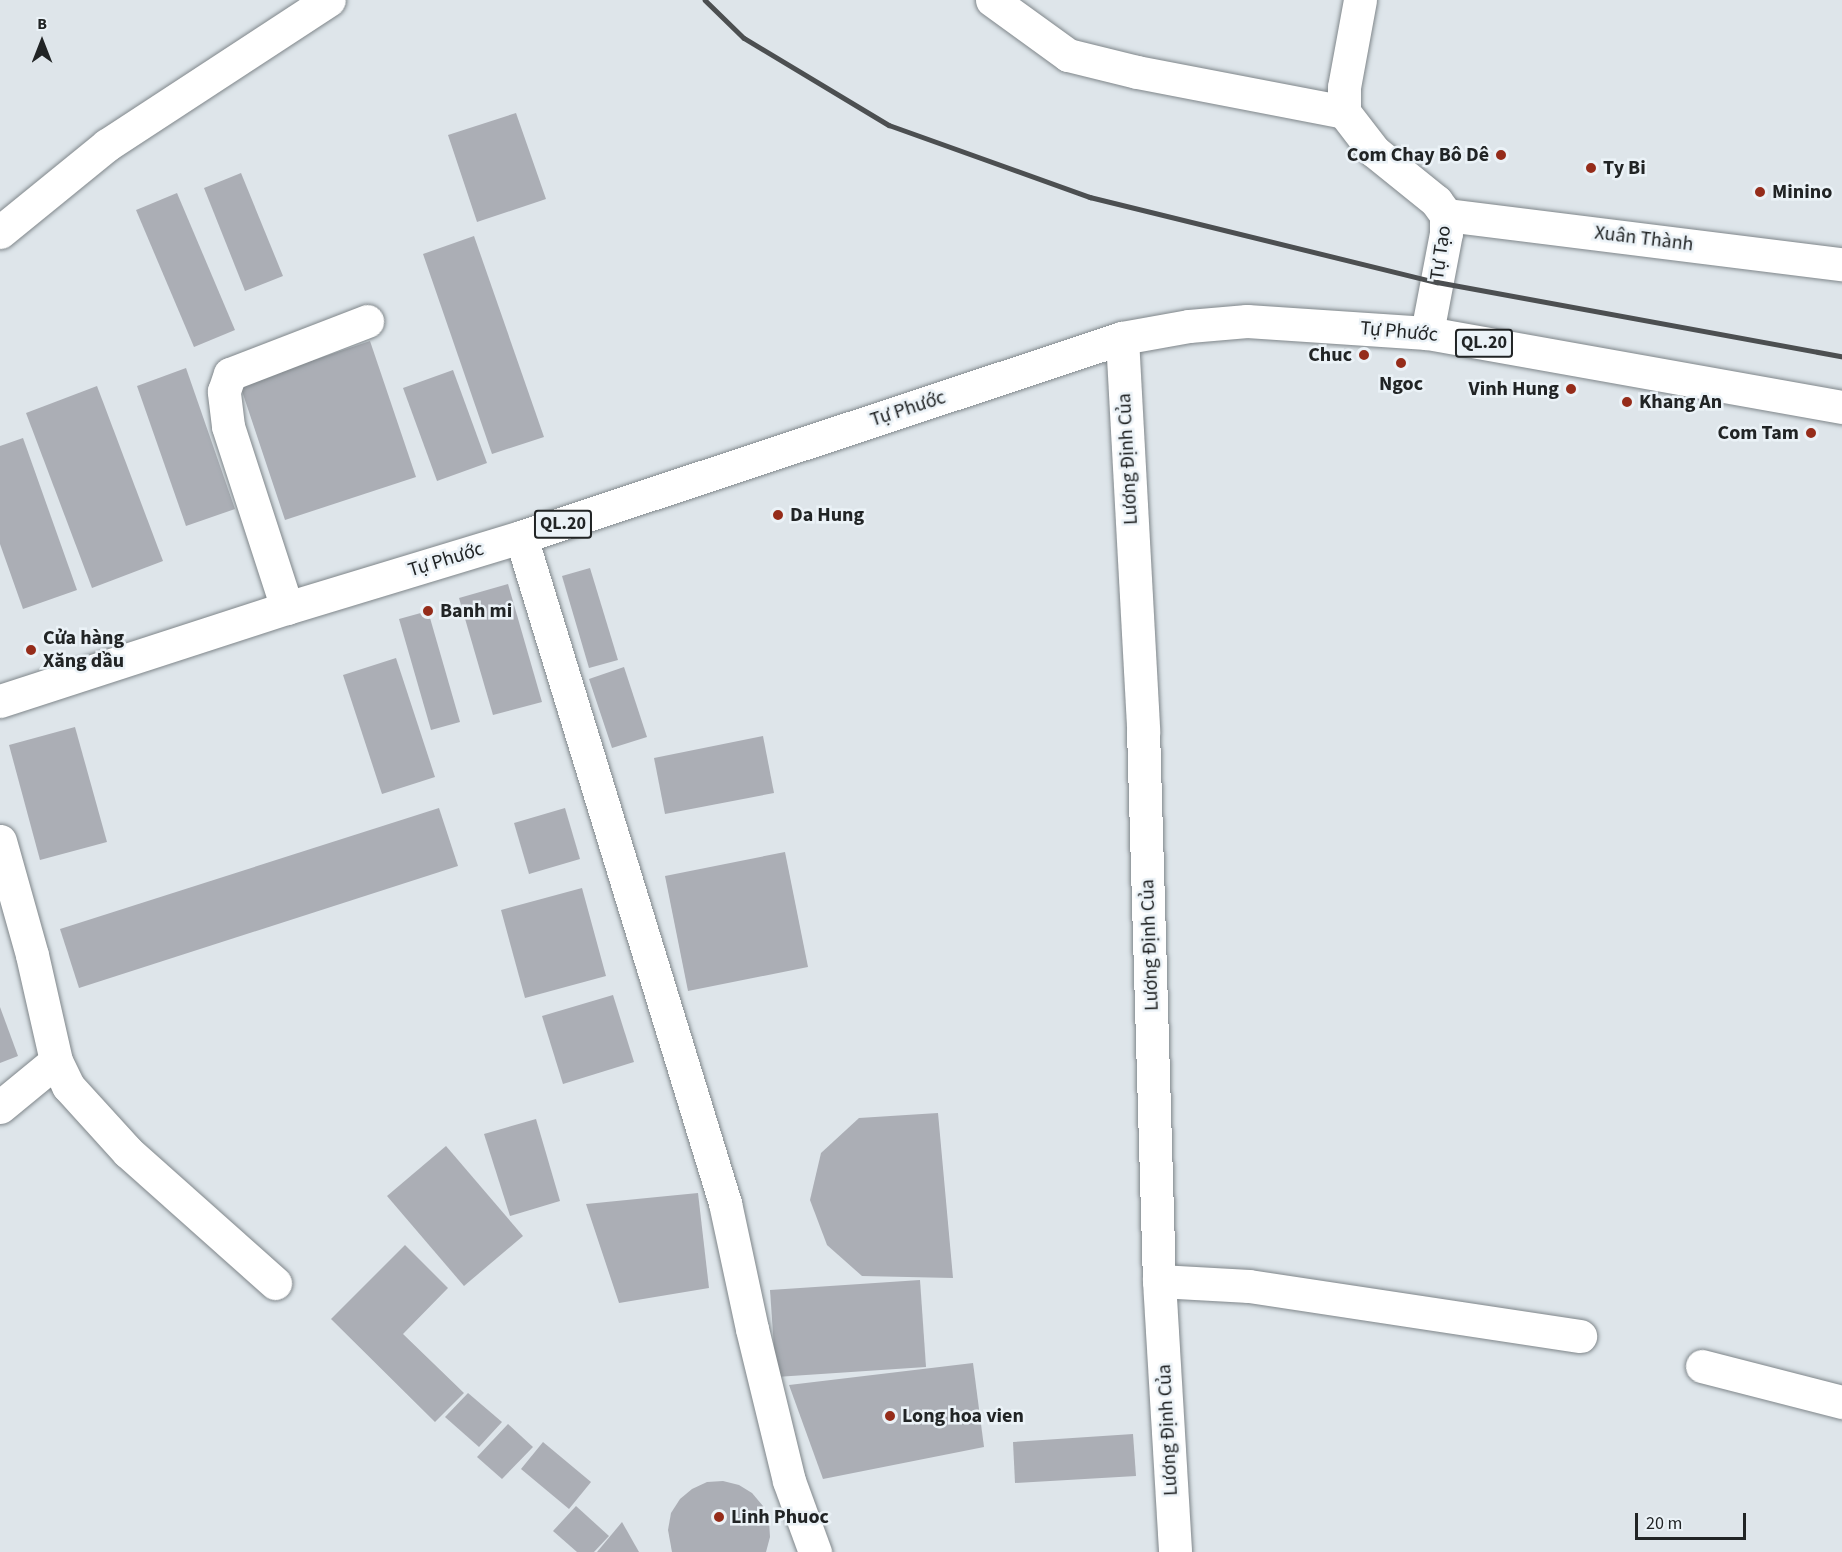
<!DOCTYPE html>
<html>
<head>
<meta charset="utf-8">
<style>
  body { margin:0 }
  #map { position:relative; width:1842px; height:1552px; overflow:hidden; background:#dee5ea; font-family:"Source Sans 3",sans-serif }
  div>[style] { position:absolute }
  .building>* { inset:0; background:#abaeb5 }
  .roads { filter:drop-shadow(0 0 2px #7f868a) drop-shadow(0 0 2px #7f868a) }
  .minor>* { height:33px; margin:-16.5px; padding:0 16.5px; transform-origin:16.5px; border-radius:16.5px; background:#fff }
  .highway>* { height:33px; margin:-16.5px; padding:0 16.5px; transform-origin:16.5px; border-radius:16.5px; background:#fff }
  .rail>* { height:4.5px; margin:-2.25px; padding:0 2.25px; transform-origin:2.25px; border-radius:2.25px; background:#4c4f51 }
  .dots>* { width:16px; height:16px; translate:-50% -50%; box-sizing:border-box; border:3px solid #ebf2f7; border-radius:50% }
  span { translate:-50% -50%; white-space:nowrap; text-align:center; line-height:1.15; -webkit-text-stroke:5px #ebf2f7; paint-order:stroke }
  .shield-label span { padding:2px 4px; background:#ebf2f7; border:2px solid; border-radius:4px; -webkit-text-stroke-width:0 }
  .shield-label { font-size:18px; color:#212425; font-weight:700 }
  .poi-label { font-size:20px; color:#212425; font-weight:700 }
  .right { translate:-100% -50%; text-align:right }
  .left { translate:0 -50%; text-align:left }
  .street-label { font-size:20px; color:#212425 }
  .north { position:absolute; left:12px; top:12px; width:60px; height:60px; -webkit-text-stroke:4px #ebf2f7; paint-order:stroke; rotate:0deg; font-size:16px; font-weight:700; line-height:24px; text-align:center; color:#212425 }
  .north::after { content:''; display:block; margin:auto; width:21px; height:27px; background:#212425; clip-path:polygon(50% 0,100% 100%,50% 72%,0 100%) }
  .scale { position:absolute; left:1635px; top:1513px; width:111px; height:27px; box-sizing:border-box; border:3px solid #212425; border-top:0; padding-left:8px; font-size:18px; line-height:21px; white-space:nowrap; color:#212425; -webkit-text-stroke:4px #ebf2f7; paint-order:stroke }
</style>
</head>
<body>
<div id="map">
  <div class="building">
    <i style="clip-path:polygon(516px 113px,546px 199px,477px 222px,448px 135px)"></i>
    <i style="clip-path:polygon(241px 173px,283px 276px,245px 291px,204px 188px)"></i>
    <i style="clip-path:polygon(177px 193px,235px 330px,194px 347px,136px 210px)"></i>
    <i style="clip-path:polygon(474px 236px,544px 437px,492px 454px,423px 254px)"></i>
    <i style="clip-path:polygon(370px 341px,416px 477px,285px 520px,240px 385px)"></i>
    <i style="clip-path:polygon(186px 368px,235px 509px,186px 526px,137px 386px)"></i>
    <i style="clip-path:polygon(453px 370px,487px 463px,437px 481px,403px 388px)"></i>
    <i style="clip-path:polygon(97px 386px,163px 561px,92px 588px,26px 413px)"></i>
    <i style="clip-path:polygon(23px 438px,77px 590px,23px 609px,0 544px,0 446px)"></i>
    <i style="clip-path:polygon(590px 568px,618px 660px,589px 668px,562px 576px)"></i>
    <i style="clip-path:polygon(508px 584px,542px 702px,493px 715px,459px 598px)"></i>
    <i style="clip-path:polygon(428px 611px,460px 722px,431px 730px,399px 619px)"></i>
    <i style="clip-path:polygon(396px 658px,435px 777px,382px 794px,343px 675px)"></i>
    <i style="clip-path:polygon(624px 667px,647px 737px,612px 748px,589px 679px)"></i>
    <i style="clip-path:polygon(75px 727px,107px 842px,40px 860px,9px 745px)"></i>
    <i style="clip-path:polygon(763px 736px,774px 793px,665px 814px,654px 758px)"></i>
    <i style="clip-path:polygon(439px 808px,458px 866px,79px 988px,60px 929px)"></i>
    <i style="clip-path:polygon(565px 808px,580px 859px,529px 874px,514px 823px)"></i>
    <i style="clip-path:polygon(785px 852px,808px 967px,688px 991px,665px 876px)"></i>
    <i style="clip-path:polygon(582px 888px,606px 976px,525px 998px,501px 910px)"></i>
    <i style="clip-path:polygon(613px 995px,634px 1062px,563px 1084px,542px 1016px)"></i>
    <i style="clip-path:polygon(0 1007px,18px 1056px,0 1063px)"></i>
    <i style="clip-path:polygon(938px 1113px,953px 1278px,862px 1276px,827px 1245px,810px 1200px,821px 1153px,859px 1118px)"></i>
    <i style="clip-path:polygon(536px 1119px,560px 1201px,510px 1216px,484px 1134px)"></i>
    <i style="clip-path:polygon(446px 1146px,523px 1236px,464px 1286px,387px 1196px)"></i>
    <i style="clip-path:polygon(698px 1193px,709px 1288px,619px 1303px,586px 1204px)"></i>
    <i style="clip-path:polygon(405px 1245px,448px 1288px,403px 1334px,464px 1393px,435px 1422px,331px 1319px)"></i>
    <i style="clip-path:polygon(920px 1280px,926px 1367px,776px 1377px,770px 1290px)"></i>
    <i style="clip-path:polygon(973px 1363px,984px 1447px,823px 1479px,789px 1385px)"></i>
    <i style="clip-path:polygon(468px 1393px,502px 1422px,479px 1447px,445px 1417px)"></i>
    <i style="clip-path:polygon(508px 1424px,533px 1447px,502px 1479px,477px 1457px)"></i>
    <i style="clip-path:polygon(1133px 1434px,1136px 1476px,1015px 1483px,1013px 1442px)"></i>
    <i style="clip-path:polygon(543px 1442px,591px 1482px,569px 1509px,521px 1469px)"></i>
    <i style="clip-path:polygon(723px 1481px,739px 1485px,752px 1493px,763px 1506px,769px 1521px,770px 1537px,766px 1552px,672px 1552px,668px 1530px,671px 1513px,680px 1499px,692px 1489px,707px 1482px)"></i>
    <i style="clip-path:polygon(576px 1506px,609px 1536px,594px 1552px,577px 1552px,553px 1531px)"></i>
    <i style="clip-path:polygon(622px 1522px,639px 1552px,597px 1552px)"></i>
  </div>
  <div class="roads">
    <div class="minor">
      <i style="left:992px;top:0;width:94px;rotate:35.9deg"></i>
      <i style="left:1068px;top:55px;width:71px;rotate:13.8deg"></i>
      <i style="left:1137px;top:72px;width:211px;rotate:10.9deg"></i>
      <i style="left:1360px;top:0;width:88px;rotate:100.4deg"></i>
      <i style="left:1344px;top:87px;width:25px;rotate:90deg"></i>
      <i style="left:1344px;top:112px;width:49px;rotate:52.4deg"></i>
      <i style="left:1374px;top:151px;width:80px;rotate:38.9deg"></i>
      <i style="left:1436px;top:201px;width:17px;rotate:54deg"></i>
      <i style="left:1446px;top:215px;width:18px;rotate:90deg"></i>
      <i style="left:1446px;top:233px;width:102px;rotate:100.8deg"></i>
      <i style="left:1446px;top:215px;width:399px;rotate:7.1deg"></i>
      <i style="left:0;top:232px;width:138px;rotate:-39.1deg"></i>
      <i style="left:107px;top:145px;width:265px;rotate:-33.2deg"></i>
      <i style="left:1122px;top:338px;width:393px;rotate:86.9deg"></i>
      <i style="left:1143px;top:730px;width:551px;rotate:88.34deg"></i>
      <i style="left:1159px;top:1281px;width:271px;rotate:86.6deg"></i>
      <i style="left:521px;top:537px;width:697px;rotate:72.97deg"></i>
      <i style="left:725px;top:1203px;width:129px;rotate:77.9deg"></i>
      <i style="left:752px;top:1329px;width:156px;rotate:76.3deg"></i>
      <i style="left:789px;top:1481px;width:76px;rotate:69.9deg"></i>
      <i style="left:287px;top:608px;width:191px;rotate:-108deg"></i>
      <i style="left:228px;top:426px;width:35px;rotate:-97deg"></i>
      <i style="left:224px;top:391px;width:18px;rotate:-71deg"></i>
      <i style="left:230px;top:374px;width:147px;rotate:-21.1deg"></i>
      <i style="left:0;top:841px;width:118px;rotate:74.3deg"></i>
      <i style="left:32px;top:955px;width:109px;rotate:77.2deg"></i>
      <i style="left:56px;top:1061px;width:28px;rotate:64deg"></i>
      <i style="left:68px;top:1086px;width:89px;rotate:47.7deg"></i>
      <i style="left:128px;top:1152px;width:197px;rotate:41.7deg"></i>
      <i style="left:0;top:1107px;width:72px;rotate:-39.4deg"></i>
      <i style="left:1159px;top:1281px;width:90px;rotate:3.2deg"></i>
      <i style="left:1249px;top:1286px;width:335px;rotate:8.6deg"></i>
      <i style="left:1702px;top:1366px;width:145px;rotate:14.4deg"></i>
    </div>
    <div class="highway">
      <i style="left:0;top:701px;width:302px;rotate:-18deg"></i>
      <i style="left:287px;top:608px;width:245px;rotate:-16.9deg"></i>
      <i style="left:521px;top:537px;width:633px;rotate:-18.32deg"></i>
      <i style="left:1122px;top:338px;width:68px;rotate:-10.2deg"></i>
      <i style="left:1189px;top:326px;width:58px;rotate:-4.9deg"></i>
      <i style="left:1247px;top:321px;width:180px;rotate:3.8deg"></i>
      <i style="left:1427px;top:333px;width:422px;rotate:10.1deg"></i>
    </div>
  </div>
  <div class="rail">
    <i style="left:705px;top:0;width:54px;rotate:44.3deg"></i>
    <i style="left:744px;top:38px;width:169px;rotate:31deg"></i>
    <i style="left:889px;top:125px;width:214px;rotate:19.7deg"></i>
    <i style="left:1090px;top:197px;width:357px;rotate:13.8deg"></i>
    <i style="left:1437px;top:282px;width:412px;rotate:10.4deg"></i>
  </div>
  <div class="dots">
    <i style="left:1501px;top:155px;background:#952c1a"></i>
    <i style="left:1591px;top:168px;background:#952c1a"></i>
    <i style="left:1760px;top:192px;background:#952c1a"></i>
    <i style="left:1364px;top:355px;background:#952c1a"></i>
    <i style="left:1401px;top:363px;background:#952c1a"></i>
    <i style="left:1571px;top:389px;background:#952c1a"></i>
    <i style="left:1627px;top:402px;background:#952c1a"></i>
    <i style="left:1811px;top:433px;background:#952c1a"></i>
    <i style="left:778px;top:515px;background:#952c1a"></i>
    <i style="left:428px;top:611px;background:#952c1a"></i>
    <i style="left:31px;top:650px;background:#952c1a"></i>
    <i style="left:890px;top:1416px;background:#952c1a"></i>
    <i style="left:719px;top:1517px;background:#952c1a"></i>
  </div>
  <div class="shield-label">
    <span style="left:1484px;top:343px">QL.20</span>
    <span style="left:563px;top:524px">QL.20</span>
  </div>
  <div class="poi-label">
    <span class="right" style="left:1489px;top:155px">Com Chay Bô Dê</span>
    <span class="left" style="left:1603px;top:168px">Ty Bi</span>
    <span class="left" style="left:1772px;top:192px">Minino</span>
    <span class="right" style="left:1352px;top:355px">Chuc</span>
    <span style="left:1401px;top:384px">Ngoc</span>
    <span class="right" style="left:1559px;top:389px">Vinh Hung</span>
    <span class="left" style="left:1639px;top:402px">Khang An</span>
    <span class="right" style="left:1799px;top:433px">Com Tam</span>
    <span class="left" style="left:790px;top:515px">Da Hung</span>
    <span class="left" style="left:440px;top:611px">Banh mi</span>
    <span class="left" style="left:43px;top:650px">Cửa hàng<br>Xăng dầu</span>
    <span class="left" style="left:902px;top:1416px">Long hoa vien</span>
    <span class="left" style="left:731px;top:1517px">Linh Phuoc</span>
  </div>
  <div class="street-label">
    <span style="left:1644px;top:239px;rotate:7deg">Xuân Thành</span>
    <span style="left:1441px;top:253px;rotate:-82deg">Tự Tạo</span>
    <span style="left:1399px;top:332px;rotate:5deg">Tự Phước</span>
    <span style="left:908px;top:409px;rotate:-18deg">Tự Phước</span>
    <span style="left:1128px;top:459px;rotate:-93deg">Lương Định Của</span>
    <span style="left:446px;top:560px;rotate:-17deg">Tự Phước</span>
    <span style="left:1150px;top:945px;rotate:-92deg">Lương Định Của</span>
    <span style="left:1168px;top:1430px;rotate:-93deg">Lương Định Của</span>
  </div>
  <div class="north">B</div>
  <div class="scale">20 m</div>
</div>
</body>
</html>
